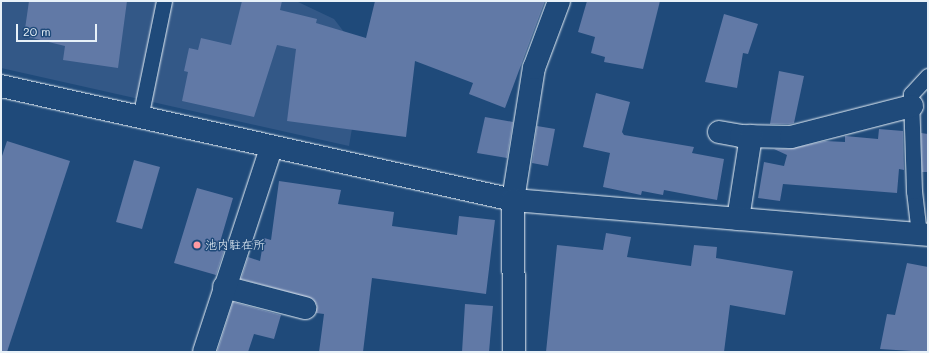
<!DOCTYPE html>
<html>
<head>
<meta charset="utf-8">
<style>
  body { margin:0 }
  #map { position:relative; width:929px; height:353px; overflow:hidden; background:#1f4a7a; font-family:Mali,"Klee One",sans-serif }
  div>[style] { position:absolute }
  .built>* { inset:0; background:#335887 }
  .building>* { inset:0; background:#6179a6 }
  .roads { filter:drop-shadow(0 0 1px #e8f1f8) drop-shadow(0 0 1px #e8f1f8) }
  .service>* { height:15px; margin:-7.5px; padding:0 7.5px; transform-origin:7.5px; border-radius:7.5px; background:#1f4a7a }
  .minor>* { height:22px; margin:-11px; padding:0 11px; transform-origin:11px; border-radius:11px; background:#1f4a7a }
  .tertiary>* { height:22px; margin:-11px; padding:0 11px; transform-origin:11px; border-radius:11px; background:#1f4a7a }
  .dots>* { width:11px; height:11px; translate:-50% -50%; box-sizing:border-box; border:2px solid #1f4a7a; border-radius:50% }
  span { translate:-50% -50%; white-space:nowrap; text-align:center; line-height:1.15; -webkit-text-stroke:3px #1f4a7a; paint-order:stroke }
  .poi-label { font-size:12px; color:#e8f1f8 }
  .left { translate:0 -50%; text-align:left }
  .frame { position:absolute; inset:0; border:2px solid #e8f1f8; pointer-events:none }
  .scale { position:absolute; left:16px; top:24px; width:81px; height:18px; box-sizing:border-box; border:2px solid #e8f1f8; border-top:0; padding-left:5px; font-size:12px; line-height:14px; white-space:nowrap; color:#e8f1f8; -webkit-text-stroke:3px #1f4a7a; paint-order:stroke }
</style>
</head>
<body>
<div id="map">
  <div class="built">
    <i style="clip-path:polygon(1px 1px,296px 1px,334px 19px,364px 58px,349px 146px,1px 68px)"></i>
  </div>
  <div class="building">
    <i style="clip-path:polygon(29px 1px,127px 1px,118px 68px,63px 60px,65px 46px,24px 36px)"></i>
    <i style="clip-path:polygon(242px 1px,282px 1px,280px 10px,317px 19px,316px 23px,366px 38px,375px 1px,545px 1px,505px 108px,469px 94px,473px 83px,415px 61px,406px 137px,287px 121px,296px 49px,277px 45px,254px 117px,182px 101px,188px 72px,184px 71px,189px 48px,198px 50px,201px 38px,231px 45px)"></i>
    <i style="clip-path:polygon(587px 1px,660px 1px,643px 69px,604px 62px,605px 57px,591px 53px,595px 37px,578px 32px)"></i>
    <i style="clip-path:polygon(724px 14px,758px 24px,748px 54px,743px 53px,737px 88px,705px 82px)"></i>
    <i style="clip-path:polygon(779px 71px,804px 76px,794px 123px,790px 124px,770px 124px)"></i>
    <i style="clip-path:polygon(596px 93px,630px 102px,622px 132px,624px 135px,694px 147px,692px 153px,724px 159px,717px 200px,664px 190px,663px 195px,642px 191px,641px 195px,603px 187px,610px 153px,583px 147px)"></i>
    <i style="clip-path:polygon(485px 117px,513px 122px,507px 158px,477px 153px)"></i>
    <i style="clip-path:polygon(537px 126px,555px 129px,548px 166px,532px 163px)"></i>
    <i style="clip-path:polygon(879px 129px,903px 131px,904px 170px,899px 169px,897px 193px,783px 184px,780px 201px,758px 198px,764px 162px,784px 166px,787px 155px,774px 149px,789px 149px,787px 154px,789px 149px,825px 141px,845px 142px,845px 136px,878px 139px)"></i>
    <i style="clip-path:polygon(921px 133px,928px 134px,928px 172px,922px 172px)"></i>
    <i style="clip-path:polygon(7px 141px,70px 161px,7px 352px,1px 352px,1px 159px)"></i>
    <i style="clip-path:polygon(134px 160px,160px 167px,142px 229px,116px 222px)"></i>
    <i style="clip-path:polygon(279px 181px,341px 190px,338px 204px,394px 212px,392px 226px,457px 235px,459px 216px,495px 220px,486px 294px,372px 278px,363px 352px,319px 352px,324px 314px,316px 313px,317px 305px,313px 299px,241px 279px,248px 257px,260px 261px,264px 238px,271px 240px)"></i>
    <i style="clip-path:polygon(197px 188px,233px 198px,218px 249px,224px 251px,216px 275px,174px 263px)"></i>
    <i style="clip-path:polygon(606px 233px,631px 237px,627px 257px,691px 266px,694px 245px,717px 247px,716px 258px,793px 271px,785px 315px,730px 305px,724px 352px,546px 352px,557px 245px,603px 250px)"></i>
    <i style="clip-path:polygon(907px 263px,928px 267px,928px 352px,880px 349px,887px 314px,895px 315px)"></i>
    <i style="clip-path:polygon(233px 302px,281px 315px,274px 339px,254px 334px,248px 352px,217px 352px)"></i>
    <i style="clip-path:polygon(465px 304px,493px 306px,489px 352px,462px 352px)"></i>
  </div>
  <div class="roads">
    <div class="service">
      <i style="left:140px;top:118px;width:119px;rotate:-78.4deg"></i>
      <i style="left:919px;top:234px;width:43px;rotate:-96.6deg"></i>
      <i style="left:914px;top:191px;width:97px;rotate:-91.8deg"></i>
      <i style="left:911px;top:94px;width:25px;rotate:-47deg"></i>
    </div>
    <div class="minor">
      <i style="left:719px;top:132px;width:22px;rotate:10deg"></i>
      <i style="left:741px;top:136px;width:50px;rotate:1.1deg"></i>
      <i style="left:791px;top:137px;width:125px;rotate:-14.4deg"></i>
      <i style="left:513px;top:200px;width:134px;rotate:-81deg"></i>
      <i style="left:534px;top:68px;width:72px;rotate:-69.5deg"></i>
      <i style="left:738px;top:219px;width:84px;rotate:-81.1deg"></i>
      <i style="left:224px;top:287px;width:84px;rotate:14.5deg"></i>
      <i style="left:204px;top:352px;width:215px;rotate:-71.8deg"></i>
    </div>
    <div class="tertiary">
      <i style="left:1px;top:86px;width:525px;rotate:12.55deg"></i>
      <i style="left:513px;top:200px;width:416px;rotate:4.8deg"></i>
      <i style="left:513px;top:200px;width:152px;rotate:89.6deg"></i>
    </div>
  </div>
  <div class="dots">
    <i style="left:197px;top:245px;background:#ff9aa2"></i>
  </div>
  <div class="poi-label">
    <span class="left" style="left:205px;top:245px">池内駐在所</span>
  </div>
  <div class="frame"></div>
  <div class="scale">20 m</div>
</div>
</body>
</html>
